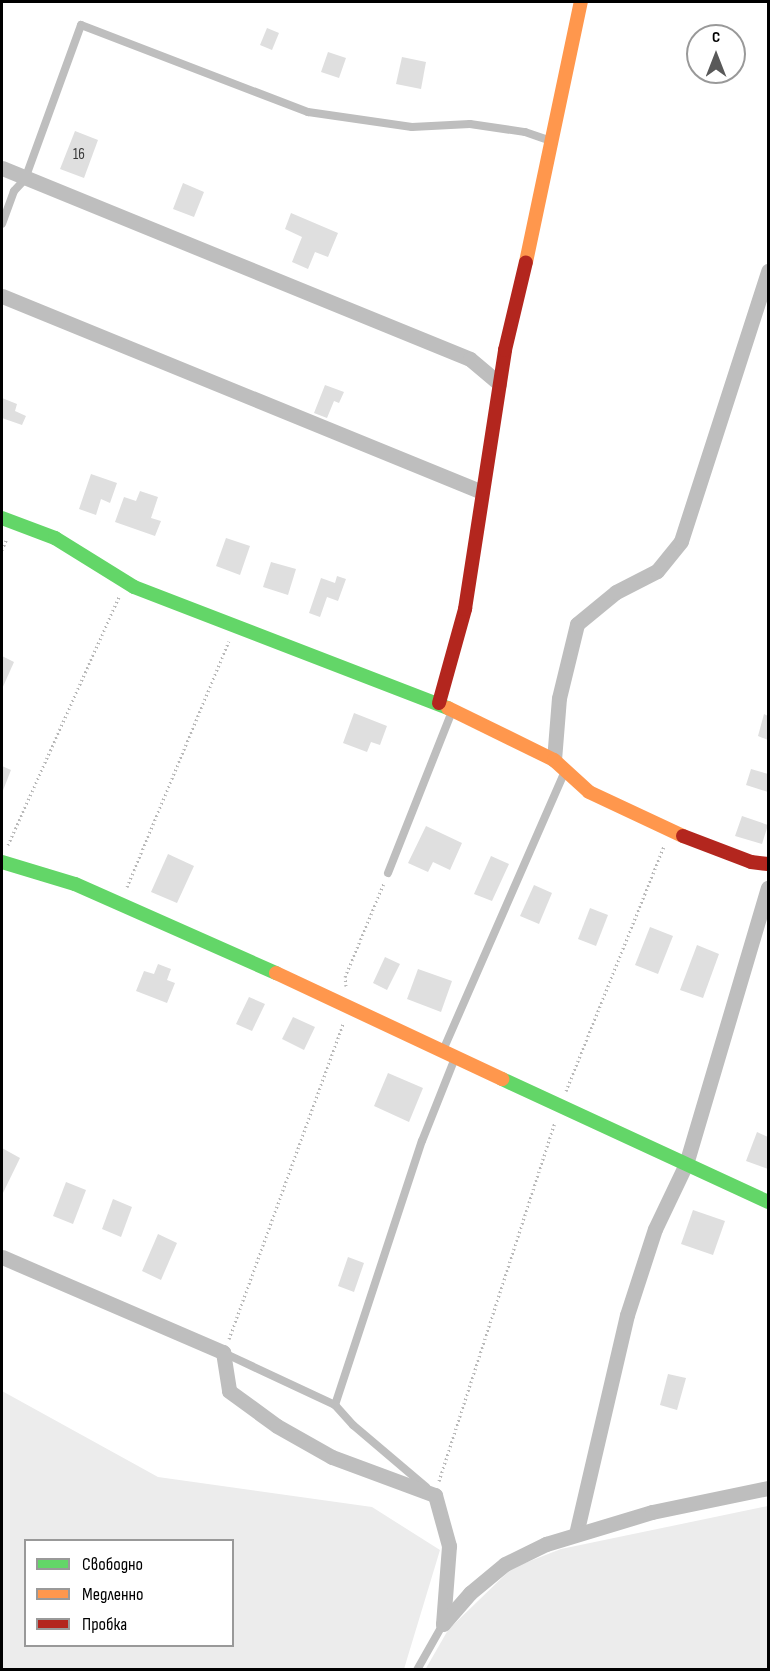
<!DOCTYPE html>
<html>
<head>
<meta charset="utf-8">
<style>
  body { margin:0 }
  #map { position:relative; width:770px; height:1671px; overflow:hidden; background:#fff; font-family:"Sofia Sans Condensed",sans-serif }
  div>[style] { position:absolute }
  .green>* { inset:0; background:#ececec }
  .building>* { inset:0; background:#dfdfdf }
  .path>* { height:3px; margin-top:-1.5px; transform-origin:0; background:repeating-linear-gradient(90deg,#b9b9b9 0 1.5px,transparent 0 4.5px) }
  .lane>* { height:8px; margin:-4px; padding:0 4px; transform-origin:4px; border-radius:4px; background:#bebebe }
  .street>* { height:15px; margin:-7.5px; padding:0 7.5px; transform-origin:7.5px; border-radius:7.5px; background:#bebebe }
  .fast>* { height:14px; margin:-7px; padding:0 7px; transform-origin:7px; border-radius:7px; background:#63d668 }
  .slow>* { height:14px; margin:-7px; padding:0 7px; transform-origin:7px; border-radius:7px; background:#ff974d }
  .jam>* { height:14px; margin:-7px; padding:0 7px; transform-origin:7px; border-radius:7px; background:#b3261e }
  span { translate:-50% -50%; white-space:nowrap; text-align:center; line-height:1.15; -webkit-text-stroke:4.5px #fff; paint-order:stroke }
  .number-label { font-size:15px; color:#383838 }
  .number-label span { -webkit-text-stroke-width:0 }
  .frame { position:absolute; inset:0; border:3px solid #000; pointer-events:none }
  .legend { position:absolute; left:24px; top:1539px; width:210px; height:108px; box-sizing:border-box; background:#fff; border:2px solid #999; margin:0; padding:8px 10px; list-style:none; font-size:18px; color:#000 }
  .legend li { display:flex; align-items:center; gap:12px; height:30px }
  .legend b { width:30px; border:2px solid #999 }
  .north { position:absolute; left:686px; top:24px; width:60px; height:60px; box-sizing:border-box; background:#fff; border:2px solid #999; border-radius:50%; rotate:0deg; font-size:16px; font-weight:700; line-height:24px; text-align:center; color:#000 }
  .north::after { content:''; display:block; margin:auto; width:21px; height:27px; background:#595959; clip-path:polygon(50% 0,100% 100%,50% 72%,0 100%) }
</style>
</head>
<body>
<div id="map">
  <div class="green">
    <i style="clip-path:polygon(evenodd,2px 1391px,158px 1477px,372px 1507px,440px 1550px,404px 1669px,2px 1669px,2px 1391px,26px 1540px,232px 1540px,232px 1646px,26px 1646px,26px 1540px)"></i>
    <i style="clip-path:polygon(768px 1506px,768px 1669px,425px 1670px,448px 1630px,512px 1568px,561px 1549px)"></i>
  </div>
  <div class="building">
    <i style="clip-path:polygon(267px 28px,279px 33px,272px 50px,260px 45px)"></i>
    <i style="clip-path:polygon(328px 52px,346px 58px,339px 78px,321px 72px)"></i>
    <i style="clip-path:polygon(402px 57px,426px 62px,421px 89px,396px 84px)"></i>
    <i style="clip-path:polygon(75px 131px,98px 140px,84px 178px,60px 169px)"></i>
    <i style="clip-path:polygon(183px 183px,204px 192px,194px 217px,173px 209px)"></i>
    <i style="clip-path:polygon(291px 213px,338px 233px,328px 257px,315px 252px,308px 269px,292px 262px,302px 237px,285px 229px)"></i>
    <i style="clip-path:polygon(325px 385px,344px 392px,339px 403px,334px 401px,327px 418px,314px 413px)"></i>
    <i style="clip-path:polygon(2px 398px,17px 404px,15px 411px,26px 416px,22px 425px,2px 418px)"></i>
    <i style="clip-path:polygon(91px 474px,117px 483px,110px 503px,101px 499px,96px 515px,79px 509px)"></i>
    <i style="clip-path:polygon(140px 491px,158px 497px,151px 518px,161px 521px,155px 536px,115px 522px,124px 497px,136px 501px)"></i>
    <i style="clip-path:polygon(226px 538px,250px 546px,240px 575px,216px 566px)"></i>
    <i style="clip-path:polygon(271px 562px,296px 569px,288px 595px,263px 587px)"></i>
    <i style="clip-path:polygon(337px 576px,346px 579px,338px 601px,327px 597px,320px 617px,309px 613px,321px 578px,335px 583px)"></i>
    <i style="clip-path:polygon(2px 656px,14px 662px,2px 689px)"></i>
    <i style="clip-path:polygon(354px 713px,387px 726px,380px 745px,371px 742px,367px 752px,343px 743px)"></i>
    <i style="clip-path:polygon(764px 714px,768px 716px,768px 740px,758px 736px)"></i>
    <i style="clip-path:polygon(2px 766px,11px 770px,2px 793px)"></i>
    <i style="clip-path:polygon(751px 769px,768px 774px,768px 792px,746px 785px)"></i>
    <i style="clip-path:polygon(742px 816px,768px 825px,762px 844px,735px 836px)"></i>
    <i style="clip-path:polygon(426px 826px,462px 843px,450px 870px,433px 862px,428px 872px,408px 863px)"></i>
    <i style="clip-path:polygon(168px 854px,194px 866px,177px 903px,151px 892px)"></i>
    <i style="clip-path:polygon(491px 856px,509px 864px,492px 901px,474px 894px)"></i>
    <i style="clip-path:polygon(534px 885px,552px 893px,539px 924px,520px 916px)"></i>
    <i style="clip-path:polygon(590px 908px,608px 915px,596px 946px,578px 939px)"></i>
    <i style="clip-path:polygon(650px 927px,673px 936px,658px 974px,635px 965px)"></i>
    <i style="clip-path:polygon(697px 945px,719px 954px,703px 998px,680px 990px)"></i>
    <i style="clip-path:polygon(385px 957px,400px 964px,387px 990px,373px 983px)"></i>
    <i style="clip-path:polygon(158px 964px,171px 969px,167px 980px,175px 983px,167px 1003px,136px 991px,144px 971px,154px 974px)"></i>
    <i style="clip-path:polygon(418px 969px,452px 981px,441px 1012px,407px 999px)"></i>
    <i style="clip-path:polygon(249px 997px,265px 1004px,252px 1031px,236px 1024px)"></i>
    <i style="clip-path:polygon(293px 1017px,315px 1027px,304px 1050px,282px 1039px)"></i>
    <i style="clip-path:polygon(388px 1073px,423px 1088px,409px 1122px,374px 1106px)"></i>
    <i style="clip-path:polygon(757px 1132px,768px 1137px,768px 1169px,746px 1161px)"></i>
    <i style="clip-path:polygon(2px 1148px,20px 1158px,2px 1195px)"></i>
    <i style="clip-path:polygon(66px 1182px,86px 1190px,73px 1224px,53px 1216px)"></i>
    <i style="clip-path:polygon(113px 1199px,132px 1207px,121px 1237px,102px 1229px)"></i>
    <i style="clip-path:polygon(693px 1210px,725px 1221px,713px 1255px,681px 1244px)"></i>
    <i style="clip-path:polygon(158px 1234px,177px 1243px,161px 1280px,142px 1271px)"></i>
    <i style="clip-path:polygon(348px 1257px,364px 1263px,354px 1292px,338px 1286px)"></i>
    <i style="clip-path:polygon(668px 1374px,686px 1378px,677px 1410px,660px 1405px)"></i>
  </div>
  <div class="path">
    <i style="left:2px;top:550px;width:13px;rotate:-67deg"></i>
    <i style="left:8px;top:845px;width:272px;rotate:-65.9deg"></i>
    <i style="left:127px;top:887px;width:266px;rotate:-67.5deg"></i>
    <i style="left:346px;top:986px;width:9px;rotate:-96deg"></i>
    <i style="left:345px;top:977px;width:102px;rotate:-67.5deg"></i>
    <i style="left:566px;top:1091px;width:264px;rotate:-68.2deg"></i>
    <i style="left:229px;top:1339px;width:335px;rotate:-70.1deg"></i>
    <i style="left:439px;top:1481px;width:377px;rotate:-72.1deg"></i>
  </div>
  <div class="lane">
    <i style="left:2px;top:224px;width:35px;rotate:-70deg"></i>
    <i style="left:14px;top:191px;width:16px;rotate:-47deg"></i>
    <i style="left:25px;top:179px;width:164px;rotate:-70deg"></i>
    <i style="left:81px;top:25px;width:243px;rotate:21deg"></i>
    <i style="left:308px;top:112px;width:105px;rotate:8.2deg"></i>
    <i style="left:412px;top:127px;width:58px;rotate:-3deg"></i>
    <i style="left:470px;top:124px;width:56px;rotate:8.3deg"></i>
    <i style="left:525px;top:132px;width:28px;rotate:19deg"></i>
    <i style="left:388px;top:873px;width:174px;rotate:-68.4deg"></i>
    <i style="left:444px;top:1048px;width:300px;rotate:-66.4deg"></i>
    <i style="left:224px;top:1353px;width:123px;rotate:25.1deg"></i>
    <i style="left:335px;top:1405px;width:27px;rotate:48deg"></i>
    <i style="left:353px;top:1425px;width:96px;rotate:40.3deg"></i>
    <i style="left:335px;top:1405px;width:278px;rotate:-71.8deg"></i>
    <i style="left:422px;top:1141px;width:89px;rotate:-68.3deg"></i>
    <i style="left:417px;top:1670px;width:53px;rotate:-60.5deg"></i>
  </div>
  <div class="street">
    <i style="left:2px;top:168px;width:505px;rotate:22.2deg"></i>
    <i style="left:470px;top:359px;width:38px;rotate:40deg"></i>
    <i style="left:2px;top:296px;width:518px;rotate:22.21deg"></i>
    <i style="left:554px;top:760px;width:62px;rotate:-85.4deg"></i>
    <i style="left:559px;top:698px;width:76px;rotate:-76.3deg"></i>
    <i style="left:577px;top:624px;width:50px;rotate:-39.4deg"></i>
    <i style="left:616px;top:592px;width:46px;rotate:-27.1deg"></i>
    <i style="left:657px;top:571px;width:38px;rotate:-51deg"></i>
    <i style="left:681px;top:541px;width:284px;rotate:-72.1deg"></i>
    <i style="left:2px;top:1257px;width:241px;rotate:23.3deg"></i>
    <i style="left:223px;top:1352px;width:39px;rotate:81deg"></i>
    <i style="left:229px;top:1391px;width:59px;rotate:36.1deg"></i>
    <i style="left:277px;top:1426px;width:63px;rotate:29.4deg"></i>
    <i style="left:332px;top:1457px;width:110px;rotate:20.3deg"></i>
    <i style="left:435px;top:1495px;width:53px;rotate:74.6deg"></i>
    <i style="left:449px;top:1546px;width:78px;rotate:94.4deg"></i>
    <i style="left:576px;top:1534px;width:225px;rotate:-76.9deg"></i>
    <i style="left:627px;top:1315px;width:90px;rotate:-72deg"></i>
    <i style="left:655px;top:1229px;width:72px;rotate:-64.5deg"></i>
    <i style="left:686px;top:1164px;width:288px;rotate:-73.5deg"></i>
    <i style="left:443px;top:1624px;width:41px;rotate:-48.9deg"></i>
    <i style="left:470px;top:1593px;width:45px;rotate:-39.6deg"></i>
    <i style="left:505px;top:1564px;width:46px;rotate:-26deg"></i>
    <i style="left:546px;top:1544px;width:111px;rotate:-16.8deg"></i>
    <i style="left:652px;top:1512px;width:118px;rotate:-11.7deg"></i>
  </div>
  <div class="fast">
    <i style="left:2px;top:518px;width:57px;rotate:20.7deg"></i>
    <i style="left:55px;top:538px;width:93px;rotate:31.8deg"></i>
    <i style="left:134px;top:587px;width:337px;rotate:21.1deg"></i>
    <i style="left:2px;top:862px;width:76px;rotate:16.8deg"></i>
    <i style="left:75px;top:884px;width:220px;rotate:23.9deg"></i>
    <i style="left:502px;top:1079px;width:293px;rotate:24.8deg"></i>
  </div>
  <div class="slow">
    <i style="left:526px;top:262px;width:266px;rotate:-78.1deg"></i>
    <i style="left:448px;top:708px;width:118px;rotate:26.1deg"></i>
    <i style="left:554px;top:760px;width:47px;rotate:42.4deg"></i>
    <i style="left:589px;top:792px;width:104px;rotate:25.1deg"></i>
    <i style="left:276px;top:973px;width:250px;rotate:25.1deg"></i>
  </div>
  <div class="jam">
    <i style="left:439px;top:703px;width:98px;rotate:-74.5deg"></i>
    <i style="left:465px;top:609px;width:262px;rotate:-81.2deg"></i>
    <i style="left:505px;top:350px;width:90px;rotate:-76.6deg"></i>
    <i style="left:683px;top:836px;width:73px;rotate:20.9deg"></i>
    <i style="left:751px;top:862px;width:17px;rotate:7deg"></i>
  </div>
  <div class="number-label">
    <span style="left:79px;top:155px">16</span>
  </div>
  <div class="frame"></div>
  <ul class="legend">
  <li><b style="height:8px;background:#63d668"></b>Свободно</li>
  <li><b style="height:8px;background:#ff974d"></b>Медленно</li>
  <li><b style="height:8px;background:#b3261e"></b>Пробка</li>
  </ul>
  <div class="north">С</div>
</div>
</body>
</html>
